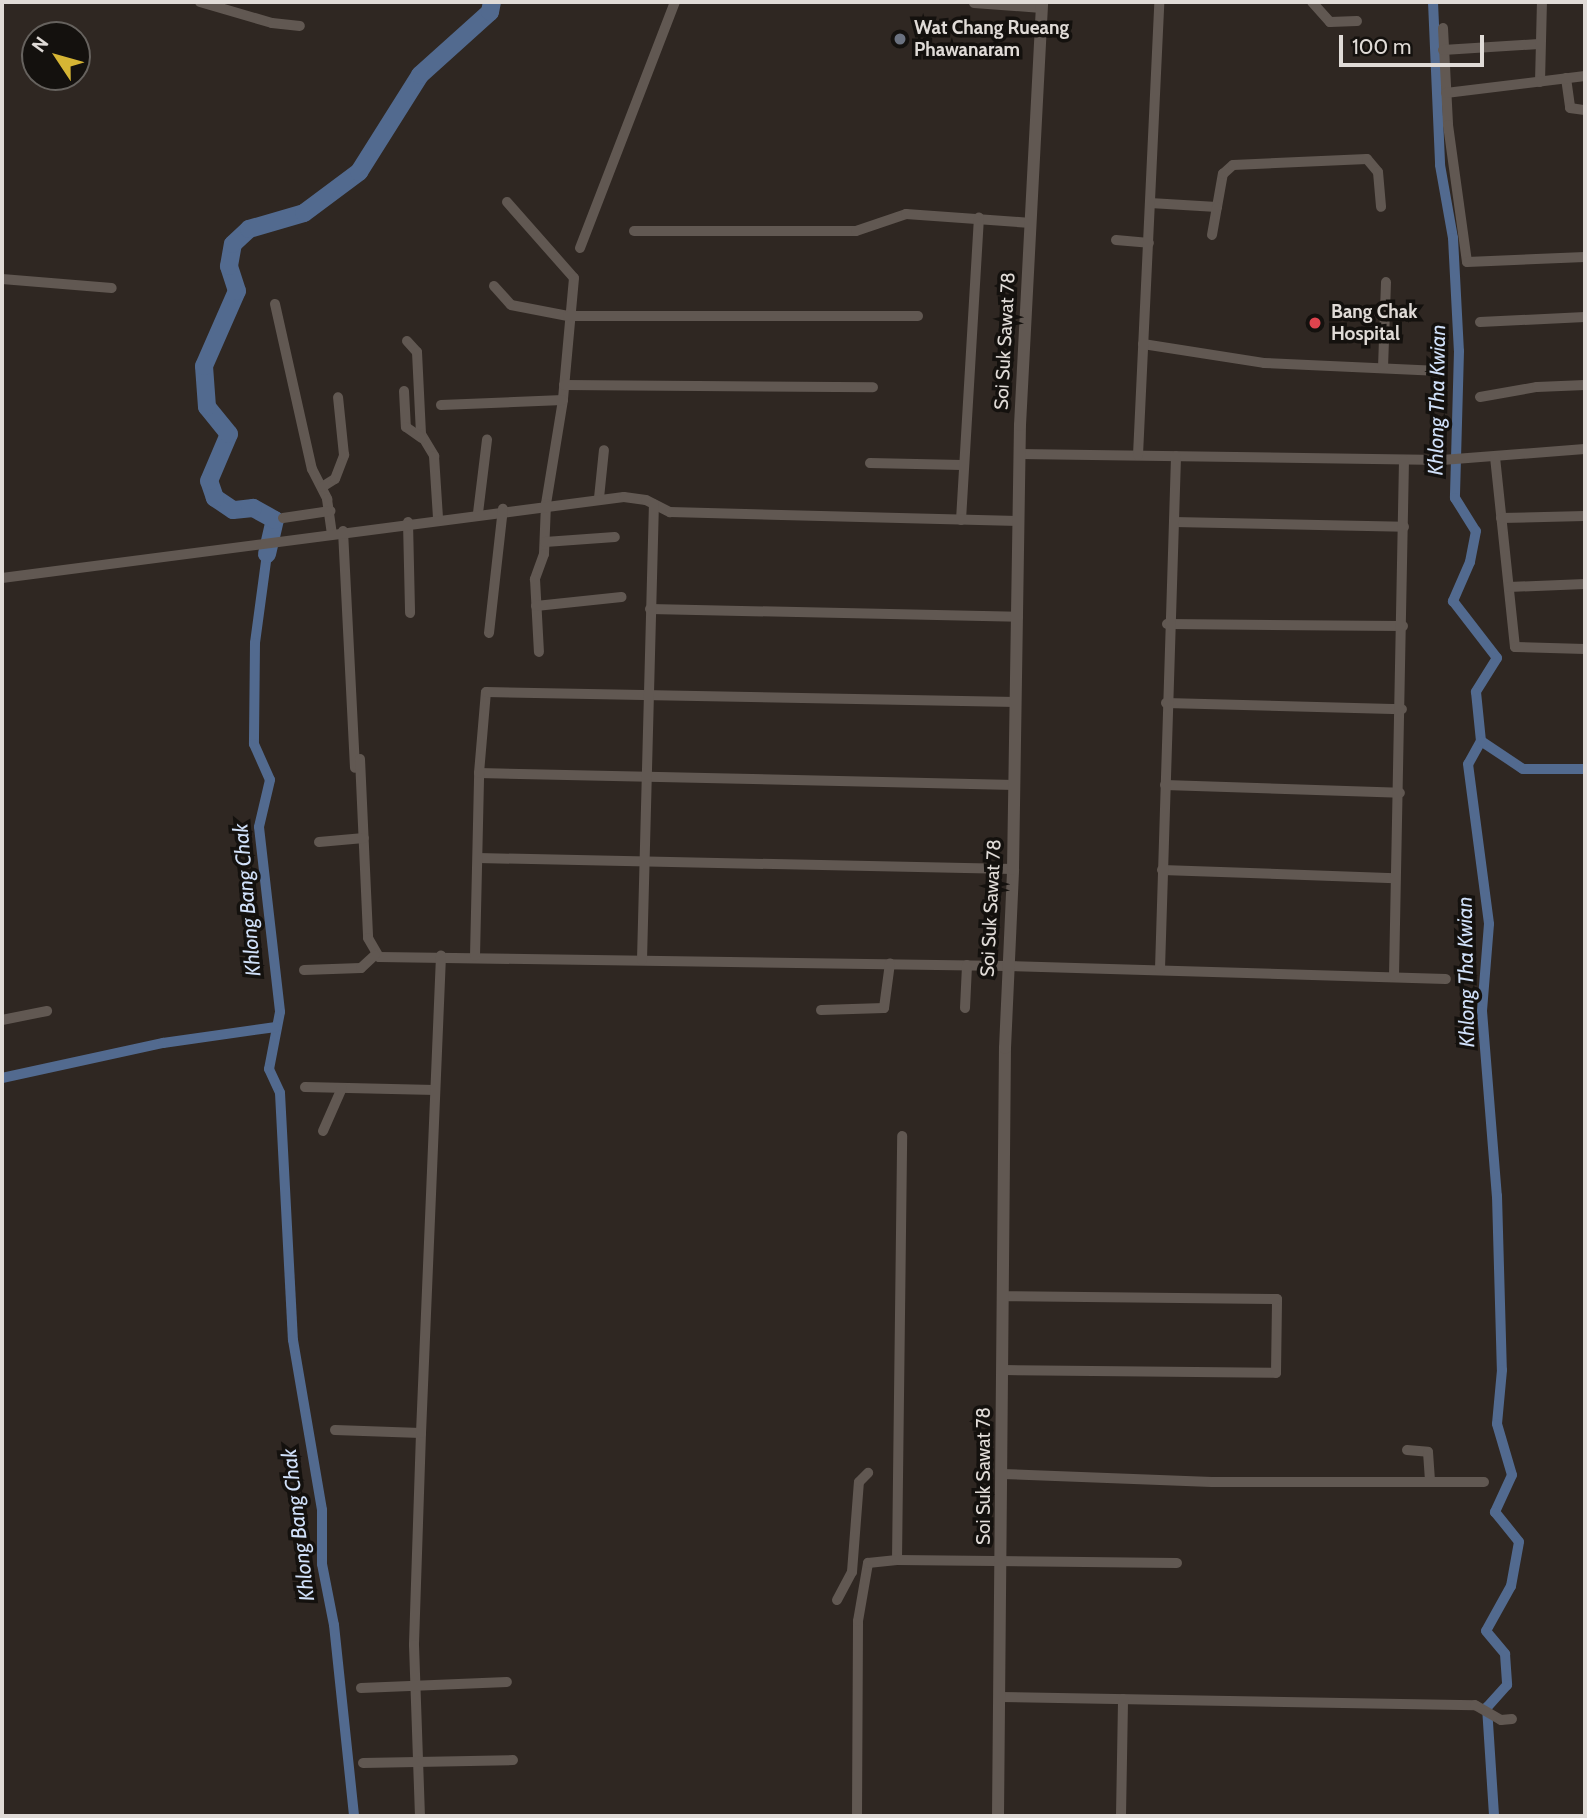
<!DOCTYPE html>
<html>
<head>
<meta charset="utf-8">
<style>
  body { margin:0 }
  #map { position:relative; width:1587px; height:1818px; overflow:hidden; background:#2f2722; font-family:Cabin,sans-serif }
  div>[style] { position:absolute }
  .canal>* { height:10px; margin:-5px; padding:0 5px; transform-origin:5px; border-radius:5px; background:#526a8f }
  .river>* { height:18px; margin:-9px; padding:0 9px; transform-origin:9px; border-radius:9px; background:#526a8f }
  .minor>* { height:10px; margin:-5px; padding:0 5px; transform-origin:5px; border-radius:5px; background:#615852 }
  .tertiary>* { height:12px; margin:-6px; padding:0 6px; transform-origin:6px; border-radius:6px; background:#615852 }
  .dots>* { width:19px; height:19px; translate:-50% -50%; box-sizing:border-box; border:4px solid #14110e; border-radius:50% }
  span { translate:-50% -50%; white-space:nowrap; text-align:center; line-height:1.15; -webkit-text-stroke:7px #14110e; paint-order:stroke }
  .poi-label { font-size:19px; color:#e0dbd7; font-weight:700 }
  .left { translate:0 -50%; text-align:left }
  .street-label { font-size:19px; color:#e0dbd7 }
  .water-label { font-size:21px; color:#d1e1fa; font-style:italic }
  .frame { position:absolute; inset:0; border:4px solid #e0dbd7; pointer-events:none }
  .north { position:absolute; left:21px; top:21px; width:70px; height:70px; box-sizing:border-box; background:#14110e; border:2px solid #66625e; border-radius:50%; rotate:306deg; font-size:19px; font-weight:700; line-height:28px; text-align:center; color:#e0dbd7 }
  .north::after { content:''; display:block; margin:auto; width:24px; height:32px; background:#d6b534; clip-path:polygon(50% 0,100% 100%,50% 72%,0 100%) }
  .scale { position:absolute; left:1339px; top:35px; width:145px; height:32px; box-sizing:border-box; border:4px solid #e0dbd7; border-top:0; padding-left:9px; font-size:21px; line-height:24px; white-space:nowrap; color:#e0dbd7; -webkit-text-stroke:5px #14110e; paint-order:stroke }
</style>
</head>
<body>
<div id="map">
  <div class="canal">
    <i style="left:1433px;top:2px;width:163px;rotate:87.5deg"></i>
    <i style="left:1440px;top:165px;width:74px;rotate:79.9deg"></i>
    <i style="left:1453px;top:238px;width:113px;rotate:87deg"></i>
    <i style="left:1459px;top:351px;width:147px;rotate:91.6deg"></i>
    <i style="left:1455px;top:498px;width:39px;rotate:58deg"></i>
    <i style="left:1476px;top:531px;width:32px;rotate:101deg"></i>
    <i style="left:1470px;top:562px;width:43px;rotate:113.6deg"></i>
    <i style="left:1453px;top:601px;width:72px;rotate:52.3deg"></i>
    <i style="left:1497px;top:658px;width:40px;rotate:122deg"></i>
    <i style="left:1476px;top:692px;width:49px;rotate:84.2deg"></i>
    <i style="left:1481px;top:741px;width:26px;rotate:119deg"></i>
    <i style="left:1468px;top:764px;width:161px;rotate:82.5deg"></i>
    <i style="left:1489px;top:924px;width:87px;rotate:94.6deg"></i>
    <i style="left:1482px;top:1011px;width:186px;rotate:85.4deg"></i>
    <i style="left:1497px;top:1196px;width:174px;rotate:88.4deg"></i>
    <i style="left:1502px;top:1370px;width:54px;rotate:95.3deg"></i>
    <i style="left:1497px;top:1424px;width:53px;rotate:73.6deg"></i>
    <i style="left:1512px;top:1475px;width:41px;rotate:114.7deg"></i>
    <i style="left:1495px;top:1512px;width:38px;rotate:51deg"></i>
    <i style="left:1519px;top:1542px;width:45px;rotate:100.3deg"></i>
    <i style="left:1511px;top:1586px;width:51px;rotate:119.1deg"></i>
    <i style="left:1486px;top:1631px;width:30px;rotate:50deg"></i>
    <i style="left:1505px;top:1654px;width:31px;rotate:86deg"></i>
    <i style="left:1507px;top:1685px;width:30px;rotate:132deg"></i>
    <i style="left:1487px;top:1707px;width:109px;rotate:86.3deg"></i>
    <i style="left:267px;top:554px;width:90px;rotate:97.7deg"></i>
    <i style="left:255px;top:643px;width:101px;rotate:90.6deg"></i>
    <i style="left:254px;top:744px;width:39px;rotate:66deg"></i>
    <i style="left:270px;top:780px;width:48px;rotate:103.2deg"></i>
    <i style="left:259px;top:827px;width:186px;rotate:83.5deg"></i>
    <i style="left:280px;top:1012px;width:58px;rotate:100.9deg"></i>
    <i style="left:269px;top:1069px;width:26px;rotate:65deg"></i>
    <i style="left:280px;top:1093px;width:247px;rotate:87deg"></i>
    <i style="left:293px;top:1340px;width:172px;rotate:80.3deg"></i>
    <i style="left:322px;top:1510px;width:54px;rotate:90deg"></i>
    <i style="left:322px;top:1564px;width:62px;rotate:78.9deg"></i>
    <i style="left:334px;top:1625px;width:192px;rotate:84deg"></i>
    <i style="left:1481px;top:741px;width:50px;rotate:33.7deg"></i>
    <i style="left:1523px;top:769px;width:62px"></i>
    <i style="left:2px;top:1078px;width:165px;rotate:-12.3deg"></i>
    <i style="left:163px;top:1043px;width:114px;rotate:-8.1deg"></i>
  </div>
  <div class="river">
    <i style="left:267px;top:554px;width:35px;rotate:-77deg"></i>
    <i style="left:275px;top:520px;width:25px;rotate:-151deg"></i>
    <i style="left:253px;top:508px;width:20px;rotate:174deg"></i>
    <i style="left:233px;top:510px;width:22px;rotate:-146deg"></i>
    <i style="left:215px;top:498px;width:18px;rotate:-109deg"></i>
    <i style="left:209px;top:481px;width:51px;rotate:-66.9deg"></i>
    <i style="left:229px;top:434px;width:35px;rotate:-129deg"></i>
    <i style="left:207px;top:407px;width:41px;rotate:-94.2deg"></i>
    <i style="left:204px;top:366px;width:82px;rotate:-66.3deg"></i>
    <i style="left:237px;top:291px;width:26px;rotate:-108deg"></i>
    <i style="left:229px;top:266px;width:22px;rotate:-80deg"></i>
    <i style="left:233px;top:244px;width:22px;rotate:-43deg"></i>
    <i style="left:249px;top:229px;width:57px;rotate:-16.2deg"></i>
    <i style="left:304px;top:213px;width:69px;rotate:-36.7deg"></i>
    <i style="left:359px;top:172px;width:115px;rotate:-57.8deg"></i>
    <i style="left:420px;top:75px;width:94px;rotate:-42deg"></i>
    <i style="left:490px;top:12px;width:10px;rotate:-79deg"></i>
  </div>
  <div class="minor">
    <i style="left:200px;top:2px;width:75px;rotate:16.3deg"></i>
    <i style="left:272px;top:23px;width:28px;rotate:6deg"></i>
    <i style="left:1312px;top:2px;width:27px;rotate:48deg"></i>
    <i style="left:1330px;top:22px;width:27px;rotate:-2deg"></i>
    <i style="left:974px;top:3px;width:68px;rotate:4.2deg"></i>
    <i style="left:1443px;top:28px;width:97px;rotate:87deg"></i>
    <i style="left:1448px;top:125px;width:138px;rotate:82.1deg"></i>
    <i style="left:1467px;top:262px;width:118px;rotate:-2.4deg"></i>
    <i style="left:1443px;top:50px;width:96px;rotate:-3.6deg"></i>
    <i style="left:1566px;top:78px;width:30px;rotate:82deg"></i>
    <i style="left:1570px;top:108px;width:15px;rotate:8deg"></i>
    <i style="left:1540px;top:82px;width:80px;rotate:-88.6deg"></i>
    <i style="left:1446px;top:93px;width:140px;rotate:-7deg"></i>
    <i style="left:507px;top:202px;width:101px;rotate:48.6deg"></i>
    <i style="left:574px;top:278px;width:122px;rotate:95.2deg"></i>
    <i style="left:563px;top:400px;width:105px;rotate:99.3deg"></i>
    <i style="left:546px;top:504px;width:50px;rotate:92.3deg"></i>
    <i style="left:544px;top:554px;width:27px;rotate:110deg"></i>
    <i style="left:535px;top:579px;width:73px;rotate:86.9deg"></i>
    <i style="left:1150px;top:203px;width:67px;rotate:3.4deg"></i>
    <i style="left:1217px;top:207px;width:34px;rotate:-80deg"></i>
    <i style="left:1223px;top:174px;width:13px;rotate:-42deg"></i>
    <i style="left:1233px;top:165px;width:134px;rotate:-2.6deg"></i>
    <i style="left:1367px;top:159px;width:17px;rotate:50deg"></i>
    <i style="left:1378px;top:172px;width:35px;rotate:85deg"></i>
    <i style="left:634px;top:231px;width:222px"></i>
    <i style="left:856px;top:231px;width:53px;rotate:-18.8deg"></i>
    <i style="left:906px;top:214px;width:125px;rotate:4.1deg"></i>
    <i style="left:1212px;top:235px;width:28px;rotate:-80deg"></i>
    <i style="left:1116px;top:240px;width:33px;rotate:5deg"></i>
    <i style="left:580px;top:248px;width:264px;rotate:-68.9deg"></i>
    <i style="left:2px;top:279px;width:110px;rotate:4.7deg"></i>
    <i style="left:494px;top:286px;width:25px;rotate:48deg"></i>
    <i style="left:511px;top:305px;width:58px;rotate:10.9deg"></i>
    <i style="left:568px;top:316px;width:350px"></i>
    <i style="left:275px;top:304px;width:169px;rotate:77.4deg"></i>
    <i style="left:312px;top:469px;width:34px;rotate:63deg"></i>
    <i style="left:327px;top:499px;width:34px;rotate:82deg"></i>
    <i style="left:1480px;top:322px;width:105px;rotate:-2.7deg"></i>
    <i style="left:407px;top:341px;width:15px;rotate:48deg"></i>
    <i style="left:417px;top:352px;width:82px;rotate:87.2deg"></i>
    <i style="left:421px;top:434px;width:26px;rotate:59deg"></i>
    <i style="left:434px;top:456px;width:62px;rotate:86.3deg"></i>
    <i style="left:1143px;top:344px;width:122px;rotate:8.9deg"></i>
    <i style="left:1264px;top:363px;width:176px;rotate:2.6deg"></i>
    <i style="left:1383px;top:368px;width:86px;rotate:-88deg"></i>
    <i style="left:564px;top:385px;width:309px;rotate:0.4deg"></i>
    <i style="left:404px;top:391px;width:36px;rotate:87deg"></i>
    <i style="left:406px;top:427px;width:19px;rotate:35deg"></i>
    <i style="left:1480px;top:397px;width:58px;rotate:-10deg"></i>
    <i style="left:1537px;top:387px;width:48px;rotate:-2.4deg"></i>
    <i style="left:441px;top:405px;width:122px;rotate:-2.3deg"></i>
    <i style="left:1019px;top:454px;width:423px;rotate:0.8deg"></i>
    <i style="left:1442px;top:460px;width:143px;rotate:-4.4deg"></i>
    <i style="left:1138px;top:455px;width:453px;rotate:-87.3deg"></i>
    <i style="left:1495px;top:457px;width:191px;rotate:84deg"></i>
    <i style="left:1515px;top:647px;width:70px;rotate:1.6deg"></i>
    <i style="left:870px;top:463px;width:92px;rotate:1.2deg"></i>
    <i style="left:322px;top:487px;width:15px;rotate:-32deg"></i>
    <i style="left:335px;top:479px;width:26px;rotate:-69deg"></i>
    <i style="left:344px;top:455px;width:58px;rotate:-95.9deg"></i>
    <i style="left:599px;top:498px;width:48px;rotate:-84.1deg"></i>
    <i style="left:478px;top:513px;width:74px;rotate:-83deg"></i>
    <i style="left:283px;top:518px;width:48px;rotate:-8.5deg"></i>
    <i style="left:1501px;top:518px;width:84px;rotate:-1.4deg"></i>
    <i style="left:961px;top:520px;width:303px;rotate:-86.6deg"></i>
    <i style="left:408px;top:522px;width:91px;rotate:88.7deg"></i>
    <i style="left:1174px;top:522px;width:230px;rotate:1.2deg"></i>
    <i style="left:343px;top:531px;width:237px;rotate:87.1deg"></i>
    <i style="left:545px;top:542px;width:70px;rotate:-4.1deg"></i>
    <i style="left:2px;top:578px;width:627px;rotate:-7.42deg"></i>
    <i style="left:624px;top:497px;width:22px;rotate:8deg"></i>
    <i style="left:646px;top:500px;width:27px;rotate:27deg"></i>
    <i style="left:670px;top:512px;width:349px;rotate:1.5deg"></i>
    <i style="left:1509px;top:587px;width:76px;rotate:-2.3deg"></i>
    <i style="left:536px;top:606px;width:86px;rotate:-6deg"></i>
    <i style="left:650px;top:609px;width:368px;rotate:1.2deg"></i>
    <i style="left:1167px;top:624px;width:236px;rotate:0.5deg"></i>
    <i style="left:489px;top:633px;width:125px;rotate:-83.6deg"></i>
    <i style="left:1166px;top:703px;width:236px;rotate:1.5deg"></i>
    <i style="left:360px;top:759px;width:179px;rotate:87.4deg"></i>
    <i style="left:368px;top:938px;width:22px;rotate:60deg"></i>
    <i style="left:379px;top:957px;width:628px;rotate:0.82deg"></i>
    <i style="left:1007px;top:966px;width:439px;rotate:1.7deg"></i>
    <i style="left:479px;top:773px;width:536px;rotate:1.28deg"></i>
    <i style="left:1165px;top:785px;width:235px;rotate:1.9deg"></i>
    <i style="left:319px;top:842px;width:45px;rotate:-5.1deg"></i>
    <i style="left:478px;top:858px;width:535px;rotate:1.18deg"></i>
    <i style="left:1162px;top:870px;width:233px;rotate:2deg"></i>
    <i style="left:475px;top:956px;width:183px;rotate:-88.7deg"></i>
    <i style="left:479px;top:773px;width:81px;rotate:-85.1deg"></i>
    <i style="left:486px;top:692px;width:530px;rotate:1.08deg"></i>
    <i style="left:642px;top:960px;width:456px;rotate:-88.5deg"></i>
    <i style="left:1160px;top:969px;width:513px;rotate:-88.21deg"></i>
    <i style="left:304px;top:970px;width:57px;rotate:-2deg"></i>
    <i style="left:361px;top:968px;width:19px;rotate:-43deg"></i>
    <i style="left:1394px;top:976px;width:516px;rotate:-88.89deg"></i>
    <i style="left:965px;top:1008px;width:43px;rotate:-87.3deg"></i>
    <i style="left:821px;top:1010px;width:63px;rotate:-1.8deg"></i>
    <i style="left:884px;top:1008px;width:45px;rotate:-82.4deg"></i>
    <i style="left:2px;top:1020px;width:46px;rotate:-11.3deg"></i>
    <i style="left:305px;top:1087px;width:130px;rotate:1.3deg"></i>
    <i style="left:323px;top:1131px;width:47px;rotate:-66.2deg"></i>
    <i style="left:1004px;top:1370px;width:272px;rotate:0.6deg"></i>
    <i style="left:1276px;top:1373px;width:74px;rotate:-89.2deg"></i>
    <i style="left:1277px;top:1299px;width:272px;rotate:-179.4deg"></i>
    <i style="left:335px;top:1430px;width:86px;rotate:2deg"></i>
    <i style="left:421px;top:1433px;width:212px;rotate:91.9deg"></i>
    <i style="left:414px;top:1645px;width:171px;rotate:88deg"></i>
    <i style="left:421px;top:1433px;width:478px;rotate:-87.6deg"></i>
    <i style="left:1407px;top:1450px;width:21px;rotate:5deg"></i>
    <i style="left:1428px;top:1452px;width:30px;rotate:86deg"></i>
    <i style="left:1002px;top:1474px;width:210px;rotate:2.2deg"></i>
    <i style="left:1212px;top:1482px;width:272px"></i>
    <i style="left:897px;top:1560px;width:424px;rotate:-89.3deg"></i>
    <i style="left:837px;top:1600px;width:32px;rotate:-62deg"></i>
    <i style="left:852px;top:1572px;width:90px;rotate:-85.6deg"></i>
    <i style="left:859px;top:1482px;width:13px;rotate:-45deg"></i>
    <i style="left:361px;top:1688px;width:146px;rotate:-2.4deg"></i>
    <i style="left:1000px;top:1697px;width:475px;rotate:1deg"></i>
    <i style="left:1475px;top:1705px;width:30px;rotate:30deg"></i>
    <i style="left:1501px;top:1720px;width:11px;rotate:-5deg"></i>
    <i style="left:363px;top:1763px;width:150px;rotate:-1.1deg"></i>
    <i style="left:857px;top:1816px;width:195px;rotate:-89.7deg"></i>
    <i style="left:858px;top:1621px;width:59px;rotate:-80.2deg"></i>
    <i style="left:868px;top:1563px;width:29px;rotate:-6deg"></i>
    <i style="left:897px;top:1560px;width:280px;rotate:0.6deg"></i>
    <i style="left:1121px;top:1816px;width:117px;rotate:-89deg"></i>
  </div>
  <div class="tertiary">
    <i style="left:998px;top:1816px;width:768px;rotate:-89.48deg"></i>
    <i style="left:1005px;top:1048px;width:179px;rotate:-87.4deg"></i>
    <i style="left:1013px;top:869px;width:444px;rotate:-89.1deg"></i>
    <i style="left:1020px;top:425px;width:424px;rotate:-87deg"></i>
  </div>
  <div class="dots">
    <i style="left:900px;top:39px;background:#6b7280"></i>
    <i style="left:1315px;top:323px;background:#e0444e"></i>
  </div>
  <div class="poi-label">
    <span class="left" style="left:914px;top:39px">Wat Chang Rueang<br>Phawanaram</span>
    <span class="left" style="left:1331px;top:323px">Bang Chak<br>Hospital</span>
  </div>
  <div class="street-label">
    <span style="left:1005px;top:341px;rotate:-87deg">Soi Suk Sawat 78</span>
    <span style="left:991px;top:908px;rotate:-87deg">Soi Suk Sawat 78</span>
    <span style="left:984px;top:1476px;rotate:-90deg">Soi Suk Sawat 78</span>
  </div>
  <div class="water-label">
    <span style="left:1437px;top:400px;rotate:-89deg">Khlong Tha Kwian</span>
    <span style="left:247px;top:900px;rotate:-95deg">Khlong Bang Chak</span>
    <span style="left:1466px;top:972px;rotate:-91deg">Khlong Tha Kwian</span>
    <span style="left:298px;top:1525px;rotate:-97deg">Khlong Bang Chak</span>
  </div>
  <div class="frame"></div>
  <div class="north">N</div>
  <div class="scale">100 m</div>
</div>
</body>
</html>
